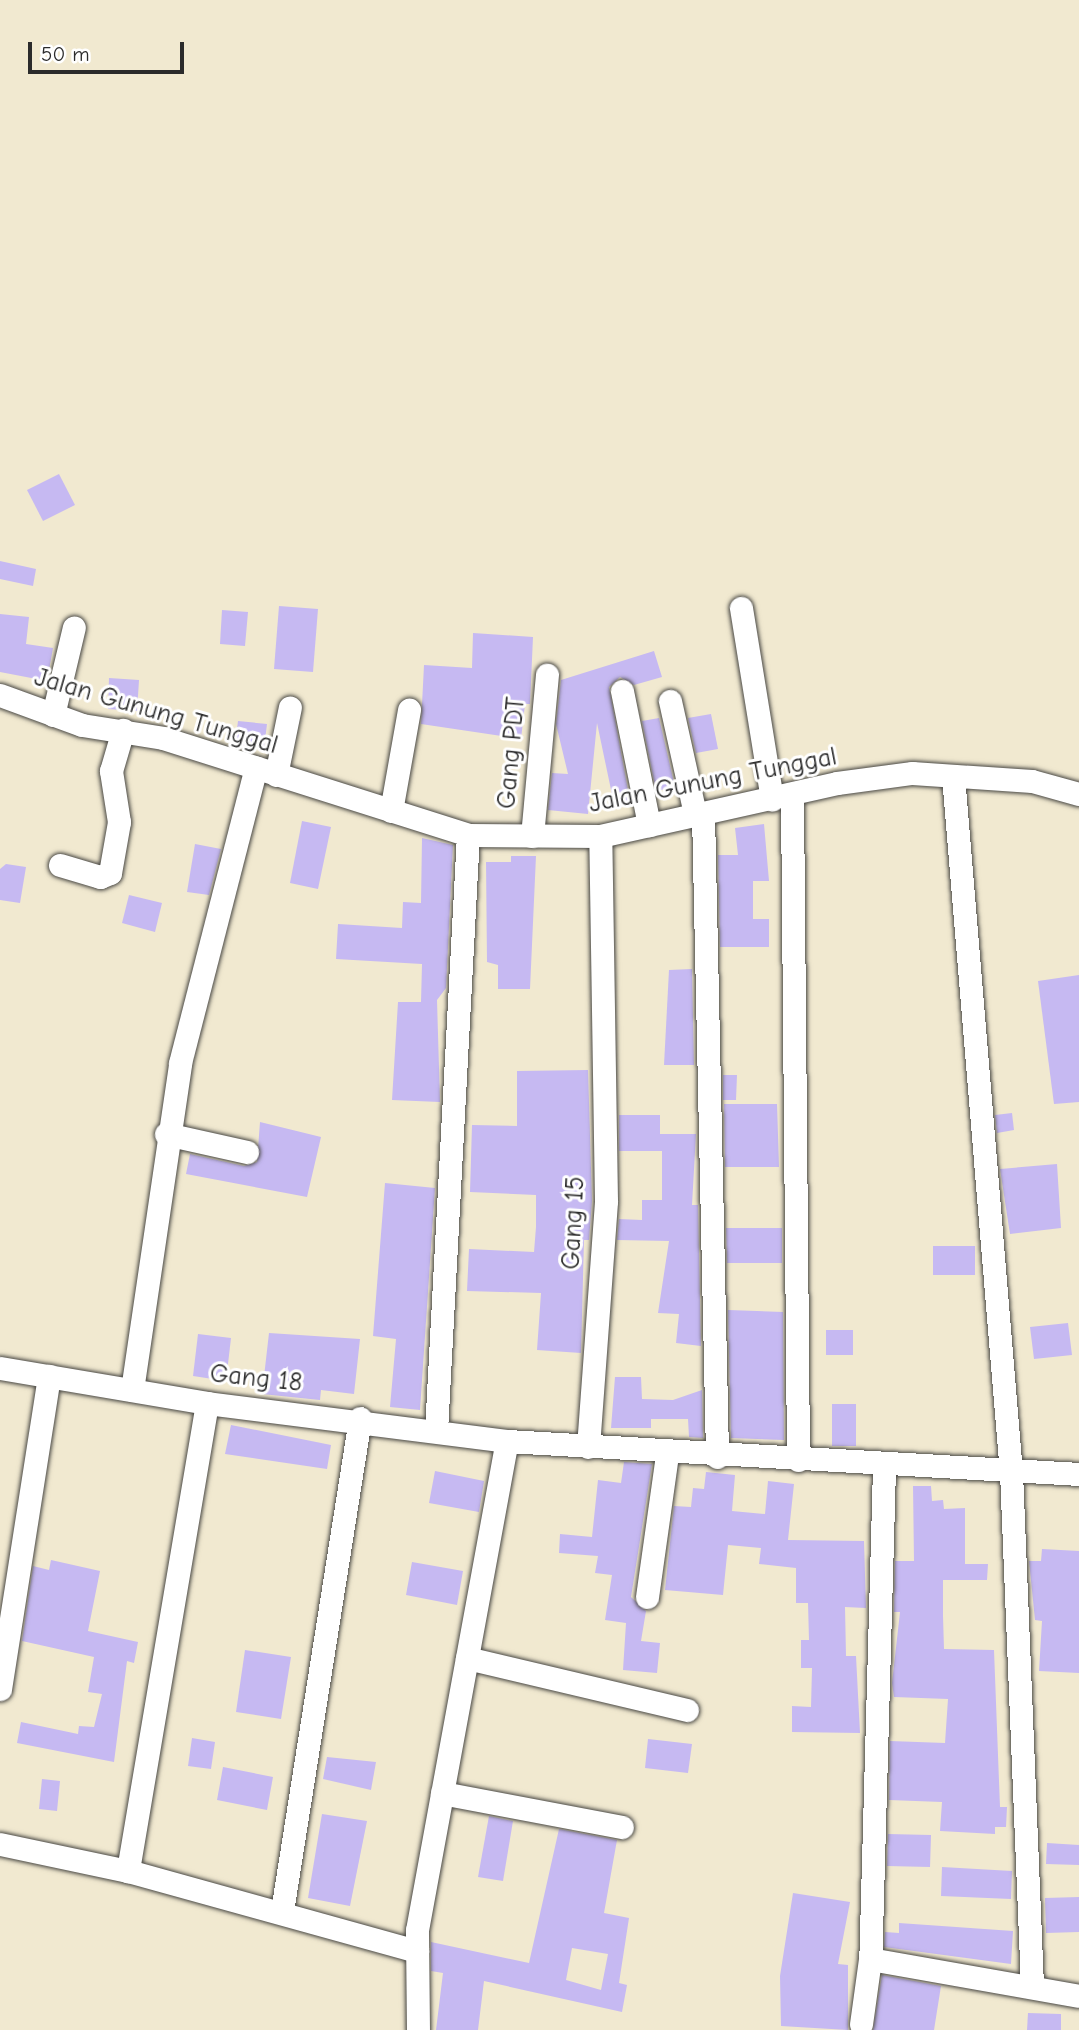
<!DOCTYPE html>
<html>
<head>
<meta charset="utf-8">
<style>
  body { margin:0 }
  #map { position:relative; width:1079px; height:2030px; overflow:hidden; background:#f1e9d0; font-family:"Comic Neue",sans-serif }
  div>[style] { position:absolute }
  .building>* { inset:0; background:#c6b9f2 }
  .roads { filter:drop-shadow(0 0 2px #494844) drop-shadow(0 0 2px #494844) }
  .minor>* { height:23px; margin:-11.5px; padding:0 11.5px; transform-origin:11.5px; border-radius:11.5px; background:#fff }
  span { translate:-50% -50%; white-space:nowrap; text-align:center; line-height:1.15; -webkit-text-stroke:6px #fff; paint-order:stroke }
  .street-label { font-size:26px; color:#2b2b2b }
  .scale { position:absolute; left:28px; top:42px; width:156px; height:32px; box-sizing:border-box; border:4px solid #2b2b2b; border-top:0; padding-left:9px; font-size:21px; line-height:24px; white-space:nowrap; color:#2b2b2b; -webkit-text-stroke:5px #fff; paint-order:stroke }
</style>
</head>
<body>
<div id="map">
  <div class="building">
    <i style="clip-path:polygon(59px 474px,75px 505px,43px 521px,27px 490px)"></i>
    <i style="clip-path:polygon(0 561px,36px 569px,33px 586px,0 579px)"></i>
    <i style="clip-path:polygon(279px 606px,318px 609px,313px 672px,274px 669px)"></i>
    <i style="clip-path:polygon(222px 610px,248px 612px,245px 646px,220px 644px)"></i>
    <i style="clip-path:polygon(0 614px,29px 617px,26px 644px,53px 648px,47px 681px,0 672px)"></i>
    <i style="clip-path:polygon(473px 633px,533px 637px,530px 704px,525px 704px,521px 739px,421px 724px,424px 665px,472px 668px)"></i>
    <i style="clip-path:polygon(654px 651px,662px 677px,634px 685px,620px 677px,609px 687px,630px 801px,614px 804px,597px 723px,588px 814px,548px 810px,552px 773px,568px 774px,556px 724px,561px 680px)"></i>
    <i style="clip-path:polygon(109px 678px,139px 680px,137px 711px,108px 709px)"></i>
    <i style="clip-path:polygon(711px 714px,718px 749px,696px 753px,688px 718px)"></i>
    <i style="clip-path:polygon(659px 718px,675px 787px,656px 791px,642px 721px)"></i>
    <i style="clip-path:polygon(238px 721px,267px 724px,264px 748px,235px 744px)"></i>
    <i style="clip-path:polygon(302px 821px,331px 827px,318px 889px,290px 883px)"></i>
    <i style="clip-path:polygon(764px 824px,769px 881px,753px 881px,753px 919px,769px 919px,769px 947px,720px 947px,718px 855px,738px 855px,735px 828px)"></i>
    <i style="clip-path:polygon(422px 838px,453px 845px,446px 988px,437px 1000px,440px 1102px,392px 1100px,398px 1002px,421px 1002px,422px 964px,336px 959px,338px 924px,402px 928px,403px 902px,421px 903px)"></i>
    <i style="clip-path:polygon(195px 844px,221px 849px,209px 895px,187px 892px)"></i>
    <i style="clip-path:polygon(511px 856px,536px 856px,530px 989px,498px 989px,498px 965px,487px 962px,486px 862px,511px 862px)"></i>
    <i style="clip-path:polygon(6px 864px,26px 867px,20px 903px,0 900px,0 869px)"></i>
    <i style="clip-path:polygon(129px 895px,162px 903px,155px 932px,122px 923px)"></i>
    <i style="clip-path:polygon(692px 969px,694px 1065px,664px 1065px,669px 970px)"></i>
    <i style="clip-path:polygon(1079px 975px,1079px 1102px,1054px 1104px,1038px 981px)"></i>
    <i style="clip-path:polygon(588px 1070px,592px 1201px,589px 1240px,584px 1240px,581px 1353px,537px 1350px,541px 1293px,467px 1291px,469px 1249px,534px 1252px,536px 1227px,536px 1195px,470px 1192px,472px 1125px,517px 1126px,517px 1071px)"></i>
    <i style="clip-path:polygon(723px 1075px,737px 1075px,736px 1100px,723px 1100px)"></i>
    <i style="clip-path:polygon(724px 1104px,777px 1104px,779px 1167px,725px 1167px)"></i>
    <i style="clip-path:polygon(1012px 1113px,1014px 1130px,997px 1133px,995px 1115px)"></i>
    <i style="clip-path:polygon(619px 1115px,660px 1115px,660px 1134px,696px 1134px,692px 1205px,698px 1205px,701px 1346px,676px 1343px,679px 1314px,658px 1313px,669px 1241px,617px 1240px,619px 1219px,642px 1220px,642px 1200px,662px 1200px,662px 1151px,619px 1151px)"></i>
    <i style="clip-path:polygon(260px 1122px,321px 1137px,307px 1197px,186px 1174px,190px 1154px,244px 1166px,257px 1162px)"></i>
    <i style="clip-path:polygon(1057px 1164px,1061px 1228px,1010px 1234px,1000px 1169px)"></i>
    <i style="clip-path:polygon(385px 1183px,435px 1188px,420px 1410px,390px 1407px,396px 1339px,373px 1336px)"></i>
    <i style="clip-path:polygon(726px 1228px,782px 1228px,782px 1263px,727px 1263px)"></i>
    <i style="clip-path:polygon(933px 1246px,975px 1246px,975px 1275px,933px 1275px)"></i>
    <i style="clip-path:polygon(728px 1310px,783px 1312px,784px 1440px,731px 1438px)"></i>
    <i style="clip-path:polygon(1068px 1323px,1072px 1355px,1034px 1359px,1030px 1327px)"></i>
    <i style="clip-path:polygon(826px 1330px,853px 1330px,853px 1355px,826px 1355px)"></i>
    <i style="clip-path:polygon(269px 1333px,360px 1339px,354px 1394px,321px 1390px,320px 1400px,262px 1394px)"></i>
    <i style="clip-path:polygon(198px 1334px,231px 1338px,226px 1381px,193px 1376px)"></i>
    <i style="clip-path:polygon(615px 1377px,641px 1377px,642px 1399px,673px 1400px,702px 1390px,703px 1438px,689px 1437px,688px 1419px,651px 1419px,651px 1428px,611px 1428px)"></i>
    <i style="clip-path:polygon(832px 1404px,856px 1404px,856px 1446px,832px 1446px)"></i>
    <i style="clip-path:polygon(231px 1425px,331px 1445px,327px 1469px,225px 1454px)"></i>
    <i style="clip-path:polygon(624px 1462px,652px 1464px,631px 1597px,646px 1611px,641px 1641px,660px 1643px,657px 1673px,623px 1670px,626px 1623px,605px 1620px,612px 1575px,595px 1573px,598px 1556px,559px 1553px,560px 1534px,592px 1537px,598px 1480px,621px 1483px)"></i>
    <i style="clip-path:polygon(435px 1471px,484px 1481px,479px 1512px,429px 1503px)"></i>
    <i style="clip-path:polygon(706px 1472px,735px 1475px,732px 1511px,765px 1514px,768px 1481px,794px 1484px,788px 1540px,864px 1541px,866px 1608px,845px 1607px,846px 1656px,856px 1656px,860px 1733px,792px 1732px,792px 1706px,811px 1707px,812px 1668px,801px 1668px,801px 1640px,809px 1640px,808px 1603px,796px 1603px,796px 1568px,759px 1564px,761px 1548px,728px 1545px,723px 1595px,665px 1590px,674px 1506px,691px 1507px,693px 1488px,704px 1489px)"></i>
    <i style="clip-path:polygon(913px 1486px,931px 1486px,932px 1501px,943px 1500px,944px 1509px,965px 1508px,965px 1564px,988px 1564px,987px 1580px,943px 1580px,943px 1616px,944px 1649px,994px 1650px,1000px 1807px,1007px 1807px,1006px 1827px,995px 1827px,995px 1834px,940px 1831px,942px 1802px,889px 1800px,890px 1741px,945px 1743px,948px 1699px,894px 1697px,892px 1683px,900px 1612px,894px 1612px,895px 1561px,914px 1561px)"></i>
    <i style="clip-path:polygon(1042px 1549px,1079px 1551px,1079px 1673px,1039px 1671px,1042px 1621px,1035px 1620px,1029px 1561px,1041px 1561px)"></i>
    <i style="clip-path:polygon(51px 1560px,100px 1571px,88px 1631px,138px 1642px,134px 1663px,127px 1661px,114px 1762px,17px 1743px,21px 1722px,78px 1734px,79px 1726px,94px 1727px,102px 1694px,88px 1692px,94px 1657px,22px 1641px,33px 1566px,49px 1570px)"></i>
    <i style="clip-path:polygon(412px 1562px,463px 1571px,457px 1605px,406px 1595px)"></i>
    <i style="clip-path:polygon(245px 1650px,291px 1657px,281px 1719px,236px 1712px)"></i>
    <i style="clip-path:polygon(192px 1738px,215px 1742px,211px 1769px,188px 1766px)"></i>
    <i style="clip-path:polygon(648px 1739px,692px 1744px,688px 1773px,645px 1768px)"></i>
    <i style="clip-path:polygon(327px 1757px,376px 1762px,371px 1790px,323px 1779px)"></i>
    <i style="clip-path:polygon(223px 1767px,273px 1777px,267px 1810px,217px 1800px)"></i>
    <i style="clip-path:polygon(42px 1779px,60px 1781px,57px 1811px,39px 1809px)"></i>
    <i style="clip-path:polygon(322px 1814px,367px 1821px,350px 1906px,308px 1898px)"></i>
    <i style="clip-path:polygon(489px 1816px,513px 1821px,503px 1881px,478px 1877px)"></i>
    <i style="clip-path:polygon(evenodd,559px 1829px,617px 1840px,604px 1913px,629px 1918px,619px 1983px,627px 1985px,622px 2012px,484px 1981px,478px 2030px,436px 2030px,443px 1973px,431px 1971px,431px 1942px,529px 1963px,559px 1829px,572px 1948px,608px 1954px,601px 1990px,566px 1980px,572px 1948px)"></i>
    <i style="clip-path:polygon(888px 1834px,931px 1835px,930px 1867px,887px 1866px)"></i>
    <i style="clip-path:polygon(1047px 1843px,1079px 1845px,1079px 1865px,1046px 1864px)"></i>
    <i style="clip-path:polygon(942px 1867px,1012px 1871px,1011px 1899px,941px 1896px)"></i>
    <i style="clip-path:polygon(793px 1893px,850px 1902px,838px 1964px,848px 1965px,848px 2030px,781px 2026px,780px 1976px)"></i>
    <i style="clip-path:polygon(1079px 1897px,1079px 1932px,1046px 1933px,1045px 1898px)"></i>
    <i style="clip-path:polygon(899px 1923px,1013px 1931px,1011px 1964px,884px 1947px,885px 1932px,899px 1933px)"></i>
    <i style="clip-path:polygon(882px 1975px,941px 1986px,934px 2030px,873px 2030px)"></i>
    <i style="clip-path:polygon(1028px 2013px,1061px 2014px,1061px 2030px,1027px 2030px)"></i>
  </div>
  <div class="roads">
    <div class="minor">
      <i style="left:741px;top:608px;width:194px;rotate:80.8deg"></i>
      <i style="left:622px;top:691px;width:137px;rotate:78.6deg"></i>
      <i style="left:0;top:695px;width:87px;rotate:20.1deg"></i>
      <i style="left:82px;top:725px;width:82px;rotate:9.1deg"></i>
      <i style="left:163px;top:738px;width:320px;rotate:17.6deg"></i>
      <i style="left:468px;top:835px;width:132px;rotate:0.4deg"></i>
      <i style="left:600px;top:836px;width:243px;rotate:-12.6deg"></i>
      <i style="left:837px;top:783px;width:76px;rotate:-7.6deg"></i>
      <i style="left:912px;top:773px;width:120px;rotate:3.8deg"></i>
      <i style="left:1032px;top:781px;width:49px;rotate:15.5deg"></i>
      <i style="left:670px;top:701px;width:116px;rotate:77.5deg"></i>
      <i style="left:53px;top:715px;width:90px;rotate:-76.6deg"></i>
      <i style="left:276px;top:775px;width:69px;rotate:-78.4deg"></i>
      <i style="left:953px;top:776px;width:698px;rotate:85.24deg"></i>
      <i style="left:1011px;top:1472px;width:515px;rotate:87.66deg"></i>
      <i style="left:792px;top:797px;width:663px;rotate:89.48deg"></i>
      <i style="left:391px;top:811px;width:103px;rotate:-79.9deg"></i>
      <i style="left:703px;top:813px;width:644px;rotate:88.75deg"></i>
      <i style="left:532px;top:836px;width:162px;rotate:-84.7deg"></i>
      <i style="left:60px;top:865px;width:42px;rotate:16.7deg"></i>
      <i style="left:100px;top:877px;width:11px;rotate:-22deg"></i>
      <i style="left:110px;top:873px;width:52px;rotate:-80deg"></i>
      <i style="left:119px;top:822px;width:52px;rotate:-98.9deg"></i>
      <i style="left:111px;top:771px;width:43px;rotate:-73.7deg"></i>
      <i style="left:166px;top:1134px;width:83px;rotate:12.5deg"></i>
      <i style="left:0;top:1368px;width:210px;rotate:9.6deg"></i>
      <i style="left:207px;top:1403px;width:302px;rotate:7.2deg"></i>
      <i style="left:507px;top:1441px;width:573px;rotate:3.3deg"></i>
      <i style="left:132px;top:1390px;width:331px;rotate:-81.6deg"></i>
      <i style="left:180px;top:1063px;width:305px;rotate:-75.6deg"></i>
      <i style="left:207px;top:1403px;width:475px;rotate:99.6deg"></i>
      <i style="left:128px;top:1871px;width:300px;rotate:15.5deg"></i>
      <i style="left:436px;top:1431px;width:597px;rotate:-86.93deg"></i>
      <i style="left:588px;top:1447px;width:247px;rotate:-85.8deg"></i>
      <i style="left:606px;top:1201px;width:365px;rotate:-90.9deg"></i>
      <i style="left:884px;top:1468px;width:491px;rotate:91.6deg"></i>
      <i style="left:870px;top:1959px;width:212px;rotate:10deg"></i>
      <i style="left:647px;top:1597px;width:143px;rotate:-82deg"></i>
      <i style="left:467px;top:1658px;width:226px;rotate:13.3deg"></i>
      <i style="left:0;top:1689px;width:317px;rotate:-81.1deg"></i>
      <i style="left:442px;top:1793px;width:183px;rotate:10.7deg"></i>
      <i style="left:0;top:1844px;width:131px;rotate:11.9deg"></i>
      <i style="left:282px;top:1911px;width:499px;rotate:-81deg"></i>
      <i style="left:861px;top:2024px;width:66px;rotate:-82.1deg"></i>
      <i style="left:418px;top:2030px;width:100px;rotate:-90.6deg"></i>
      <i style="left:417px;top:1930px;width:497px;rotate:-79.6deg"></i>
    </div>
  </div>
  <div class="street-label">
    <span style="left:156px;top:712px;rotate:16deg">Jalan Gunung Tunggal</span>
    <span style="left:512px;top:753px;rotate:-85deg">Gang PDT</span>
    <span style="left:713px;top:781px;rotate:-11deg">Jalan Gunung Tunggal</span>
    <span style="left:574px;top:1223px;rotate:-87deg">Gang 15</span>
    <span style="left:256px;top:1379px;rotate:6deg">Gang 18</span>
  </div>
  <div class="scale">50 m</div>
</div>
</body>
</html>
